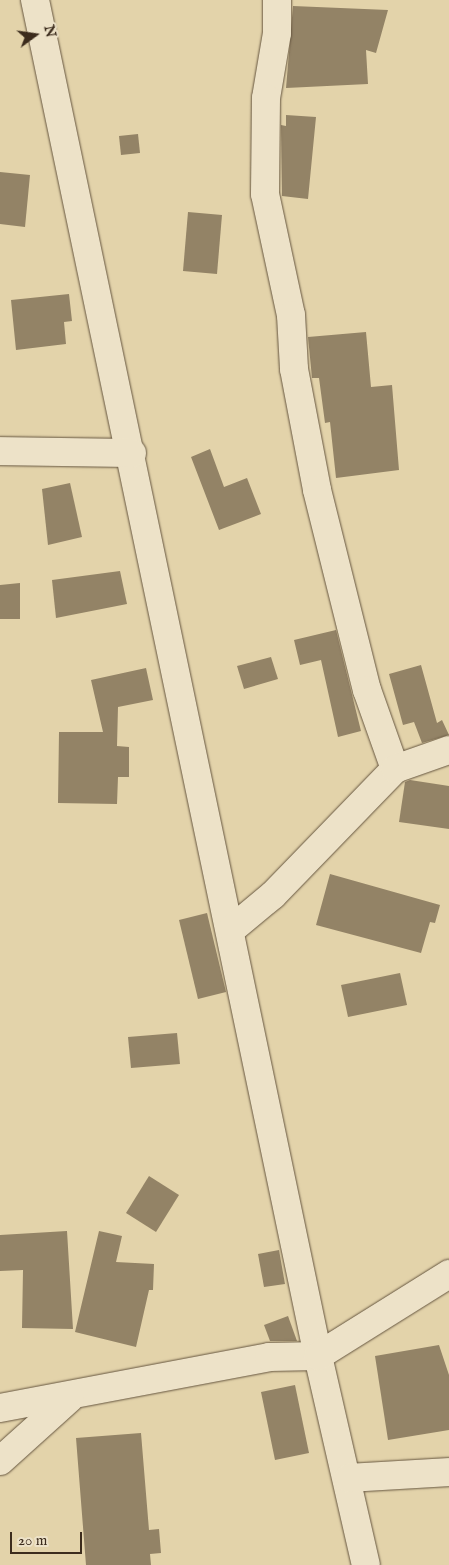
<!DOCTYPE html>
<html>
<head>
<meta charset="utf-8">
<style>
  body { margin:0 }
  #map { position:relative; width:449px; height:1565px; overflow:hidden; background:#e3d3aa; font-family:"IM FELL English",serif }
  div>[style] { position:absolute }
  .building>* { inset:0; background:#938366 }
  .roads { filter:drop-shadow(0 0 1px #665640) drop-shadow(0 0 1px #665640) }
  .minor>* { height:28px; margin:-14px; padding:0 14px; transform-origin:14px; border-radius:14px; background:#ede2c8 }
  span { translate:-50% -50%; white-space:nowrap; text-align:center; line-height:1.15; -webkit-text-stroke:4px #ede2c8; paint-order:stroke }
  .north { position:absolute; left:10px; top:10px; width:50px; height:50px; -webkit-text-stroke:4px #ede2c8; paint-order:stroke; rotate:76deg; font-size:14px; font-weight:700; line-height:20px; text-align:center; color:#3c2c1d }
  .north::after { content:''; display:block; margin:auto; width:18px; height:22px; background:#3c2c1d; clip-path:polygon(50% 0,100% 100%,50% 72%,0 100%) }
  .scale { position:absolute; left:10px; top:1532px; width:72px; height:22px; box-sizing:border-box; border:2px solid #3c2c1d; border-top:0; padding-left:6px; font-size:15px; line-height:18px; white-space:nowrap; color:#3c2c1d; -webkit-text-stroke:4px #ede2c8; paint-order:stroke }
</style>
</head>
<body>
<div id="map">
  <div class="building">
    <i style="clip-path:polygon(293px 6px,388px 10px,376px 53px,366px 50px,368px 84px,286px 88px)"></i>
    <i style="clip-path:polygon(286px 115px,316px 117px,308px 199px,282px 196px,281px 125px,286px 126px)"></i>
    <i style="clip-path:polygon(138px 134px,140px 153px,121px 155px,119px 136px)"></i>
    <i style="clip-path:polygon(0 172px,30px 175px,25px 227px,0 224px)"></i>
    <i style="clip-path:polygon(188px 212px,222px 215px,217px 274px,183px 271px)"></i>
    <i style="clip-path:polygon(69px 294px,72px 321px,64px 322px,66px 344px,16px 350px,11px 300px)"></i>
    <i style="clip-path:polygon(366px 332px,371px 387px,392px 385px,399px 470px,336px 478px,330px 422px,325px 423px,319px 378px,312px 378px,308px 337px)"></i>
    <i style="clip-path:polygon(210px 449px,224px 487px,247px 478px,261px 514px,219px 530px,191px 457px)"></i>
    <i style="clip-path:polygon(70px 483px,82px 537px,48px 545px,42px 489px)"></i>
    <i style="clip-path:polygon(120px 571px,127px 604px,56px 618px,52px 580px)"></i>
    <i style="clip-path:polygon(20px 583px,20px 619px,0 619px,0 585px)"></i>
    <i style="clip-path:polygon(336px 630px,361px 731px,338px 737px,321px 660px,300px 665px,294px 640px)"></i>
    <i style="clip-path:polygon(271px 657px,278px 679px,244px 689px,237px 666px)"></i>
    <i style="clip-path:polygon(421px 665px,437px 723px,442px 720px,449px 735px,422px 743px,414px 722px,403px 725px,389px 674px)"></i>
    <i style="clip-path:polygon(146px 668px,153px 700px,118px 707px,117px 746px,129px 747px,129px 777px,118px 777px,117px 804px,58px 803px,59px 732px,103px 732px,91px 680px)"></i>
    <i style="clip-path:polygon(410px 780px,449px 786px,449px 829px,399px 822px,405px 782px)"></i>
    <i style="clip-path:polygon(330px 874px,440px 905px,435px 923px,430px 922px,421px 953px,316px 925px)"></i>
    <i style="clip-path:polygon(207px 913px,226px 992px,198px 999px,179px 920px)"></i>
    <i style="clip-path:polygon(400px 973px,407px 1005px,348px 1017px,341px 985px)"></i>
    <i style="clip-path:polygon(177px 1033px,180px 1064px,131px 1068px,128px 1037px)"></i>
    <i style="clip-path:polygon(149px 1176px,179px 1195px,156px 1232px,126px 1213px)"></i>
    <i style="clip-path:polygon(67px 1231px,73px 1329px,22px 1328px,23px 1270px,0 1271px,0 1235px)"></i>
    <i style="clip-path:polygon(99px 1231px,122px 1236px,116px 1262px,154px 1264px,153px 1290px,149px 1290px,136px 1347px,75px 1332px)"></i>
    <i style="clip-path:polygon(279px 1250px,285px 1284px,264px 1287px,258px 1254px)"></i>
    <i style="clip-path:polygon(288px 1316px,297px 1341px,270px 1341px,264px 1325px)"></i>
    <i style="clip-path:polygon(439px 1345px,449px 1375px,449px 1430px,388px 1440px,375px 1356px)"></i>
    <i style="clip-path:polygon(295px 1385px,309px 1453px,275px 1460px,261px 1392px)"></i>
    <i style="clip-path:polygon(141px 1433px,149px 1530px,159px 1529px,161px 1553px,150px 1554px,151px 1565px,86px 1565px,76px 1438px)"></i>
  </div>
  <div class="roads">
    <div class="minor">
      <i style="left:35px;top:0;width:1385px;rotate:78.21deg"></i>
      <i style="left:318px;top:1356px;width:214px;rotate:77.1deg"></i>
      <i style="left:277px;top:0;width:33px;rotate:90deg"></i>
      <i style="left:277px;top:33px;width:66px;rotate:99.6deg"></i>
      <i style="left:266px;top:98px;width:96px;rotate:90.6deg"></i>
      <i style="left:265px;top:194px;width:124px;rotate:77.9deg"></i>
      <i style="left:291px;top:315px;width:54px;rotate:86.8deg"></i>
      <i style="left:294px;top:369px;width:123px;rotate:79.2deg"></i>
      <i style="left:317px;top:490px;width:206px;rotate:76deg"></i>
      <i style="left:367px;top:690px;width:84px;rotate:70.5deg"></i>
      <i style="left:0;top:451px;width:132px;rotate:0.9deg"></i>
      <i style="left:232px;top:929px;width:53px;rotate:-39.7deg"></i>
      <i style="left:273px;top:895px;width:175px;rotate:-45.9deg"></i>
      <i style="left:395px;top:769px;width:57px;rotate:-19.4deg"></i>
      <i style="left:0;top:1408px;width:274px;rotate:-10.7deg"></i>
      <i style="left:269px;top:1357px;width:49px;rotate:-1.2deg"></i>
      <i style="left:318px;top:1356px;width:155px;rotate:-32deg"></i>
      <i style="left:0;top:1461px;width:94px;rotate:-42deg"></i>
      <i style="left:349px;top:1478px;width:100px;rotate:-3.4deg"></i>
    </div>
  </div>
  <div class="north">N</div>
  <div class="scale">20 m</div>
</div>
</body>
</html>
